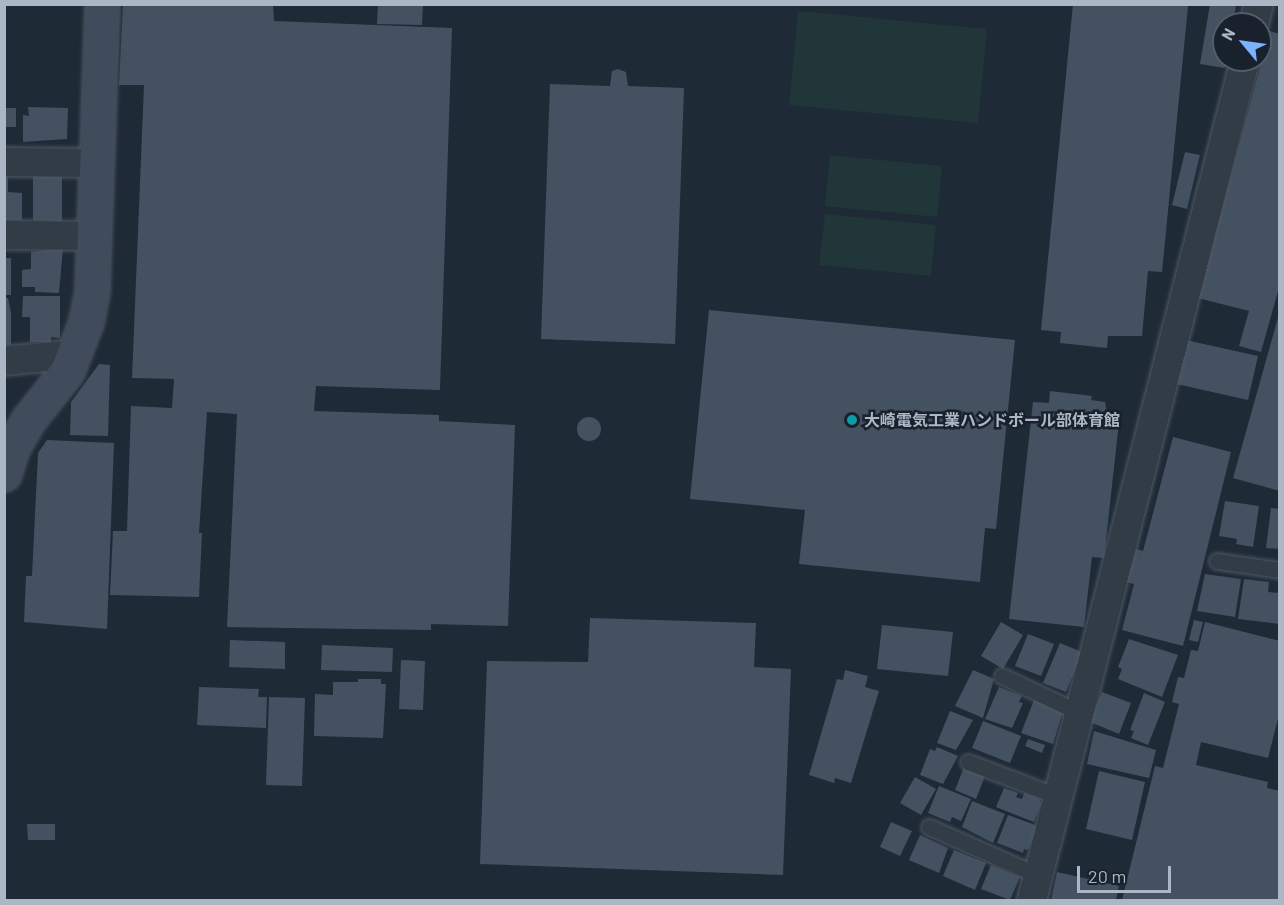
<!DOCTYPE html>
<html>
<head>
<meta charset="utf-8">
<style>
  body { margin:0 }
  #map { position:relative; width:1284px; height:905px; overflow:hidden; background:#1f2a37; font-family:Barlow,"Noto Sans JP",sans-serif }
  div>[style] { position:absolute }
  .green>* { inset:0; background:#203638 }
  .building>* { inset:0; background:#445161 }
  .round { border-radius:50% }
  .roads { filter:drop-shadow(0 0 2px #4d5763) drop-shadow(0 0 2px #4d5763) }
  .lane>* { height:15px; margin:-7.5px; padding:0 7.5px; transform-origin:7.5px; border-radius:7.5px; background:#323c47 }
  .street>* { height:28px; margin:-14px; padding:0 14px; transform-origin:14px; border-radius:14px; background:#323c47 }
  .secondary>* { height:33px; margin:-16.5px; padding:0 16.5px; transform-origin:16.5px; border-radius:16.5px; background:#404b5b }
  .dots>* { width:16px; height:16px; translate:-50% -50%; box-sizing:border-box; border:3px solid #18212c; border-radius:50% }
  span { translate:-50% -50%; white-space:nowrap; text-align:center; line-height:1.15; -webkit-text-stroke:5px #18212c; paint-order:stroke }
  .poi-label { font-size:16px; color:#acb7c5; font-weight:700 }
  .left { translate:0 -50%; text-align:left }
  .frame { position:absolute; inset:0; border:6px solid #acb7c5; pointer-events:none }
  .north { position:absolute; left:1212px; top:12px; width:60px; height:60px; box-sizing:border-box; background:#18212c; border:2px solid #535d69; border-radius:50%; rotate:299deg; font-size:16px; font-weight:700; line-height:24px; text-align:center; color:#acb7c5 }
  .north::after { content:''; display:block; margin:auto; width:21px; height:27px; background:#7ab2fc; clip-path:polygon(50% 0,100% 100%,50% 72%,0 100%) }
  .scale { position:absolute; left:1077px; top:866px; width:94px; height:27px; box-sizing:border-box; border:3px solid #acb7c5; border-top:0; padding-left:8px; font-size:18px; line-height:21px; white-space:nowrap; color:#acb7c5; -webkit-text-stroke:4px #18212c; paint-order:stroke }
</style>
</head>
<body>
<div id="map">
  <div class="green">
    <i style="clip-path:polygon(798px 11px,987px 29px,978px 123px,789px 105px)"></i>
    <i style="clip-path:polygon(830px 155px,942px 166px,937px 217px,825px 206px)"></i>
    <i style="clip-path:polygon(825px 214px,936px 225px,931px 276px,819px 265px)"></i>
  </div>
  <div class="building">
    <i style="clip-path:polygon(123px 4px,273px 4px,274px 21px,452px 28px,440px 390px,316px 386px,314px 411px,439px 415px,439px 421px,515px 425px,508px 626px,431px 624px,431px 630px,227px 627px,237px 414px,207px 412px,199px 533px,202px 533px,199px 597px,110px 595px,113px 531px,127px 531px,131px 406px,172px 408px,174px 379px,132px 378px,144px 85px,119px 85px)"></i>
    <i style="clip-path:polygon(378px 4px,423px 4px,422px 25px,377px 24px)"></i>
    <i style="clip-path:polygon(1073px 4px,1188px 6px,1162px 272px,1148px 271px,1142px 336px,1108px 336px,1107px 348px,1060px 343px,1061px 332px,1041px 330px)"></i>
    <i style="clip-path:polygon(1210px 4px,1236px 6px,1233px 24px,1224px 24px,1225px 68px,1200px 64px)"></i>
    <i style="clip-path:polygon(1270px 31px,1280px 34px,1280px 284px,1261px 352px,1239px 346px,1249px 311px,1198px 298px)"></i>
    <i style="clip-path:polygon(618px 69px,626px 72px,628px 86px,684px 88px,675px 344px,541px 339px,550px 84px,610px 86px,612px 71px)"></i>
    <i style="clip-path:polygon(28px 107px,68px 108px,67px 139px,23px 142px,23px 115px,29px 116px)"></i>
    <i style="clip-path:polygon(4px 108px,16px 108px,16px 127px,4px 127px)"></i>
    <i style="clip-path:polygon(1185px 152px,1200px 155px,1187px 209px,1172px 205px)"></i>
    <i style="clip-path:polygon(4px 173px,8px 173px,8px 192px,22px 193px,22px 220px,4px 220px)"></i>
    <i style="clip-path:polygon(33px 174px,62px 174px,62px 221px,33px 220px)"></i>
    <i style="clip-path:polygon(63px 248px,59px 293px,35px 292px,35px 287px,22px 287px,22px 270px,31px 269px,31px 252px)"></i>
    <i style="clip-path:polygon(4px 258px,11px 258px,11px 295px,4px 295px)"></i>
    <i style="clip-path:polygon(23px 296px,60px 296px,60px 338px,51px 337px,51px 342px,30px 342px,30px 317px,22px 317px)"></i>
    <i style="clip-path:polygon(4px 298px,8px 298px,11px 313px,11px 345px,4px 345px)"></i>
    <i style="clip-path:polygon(709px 310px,1015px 340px,996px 529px,985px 528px,980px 582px,799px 564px,805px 510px,690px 499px)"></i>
    <i style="clip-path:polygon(1279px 314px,1280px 315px,1280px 491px,1233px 478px)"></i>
    <i style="clip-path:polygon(1181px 339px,1258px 356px,1248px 400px,1172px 383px)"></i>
    <i style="clip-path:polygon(99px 364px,110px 365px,108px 436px,70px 435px,71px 402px)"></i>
    <i style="clip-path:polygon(1050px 391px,1092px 396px,1091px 400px,1105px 402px,1107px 412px,1120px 413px,1104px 558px,1092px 557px,1084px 627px,1009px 619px,1033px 402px,1049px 403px)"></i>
    <i class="round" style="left:577px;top:417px;width:24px;height:24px"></i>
    <i style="clip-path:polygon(1173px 437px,1231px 452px,1183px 646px,1122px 630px,1134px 584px,1127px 582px,1136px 549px,1143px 551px)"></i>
    <i style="clip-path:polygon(47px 440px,114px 443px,107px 629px,24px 622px,26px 576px,32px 576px,38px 453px)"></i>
    <i style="clip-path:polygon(1225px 501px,1259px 506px,1253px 547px,1236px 544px,1237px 539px,1219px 536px)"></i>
    <i style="clip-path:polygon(1271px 508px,1280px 509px,1280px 549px,1266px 548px)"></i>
    <i style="clip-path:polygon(1205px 574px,1241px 579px,1235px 617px,1197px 611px)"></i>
    <i style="clip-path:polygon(1244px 579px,1269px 582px,1268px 592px,1280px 593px,1280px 624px,1238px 619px)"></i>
    <i style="clip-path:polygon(590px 618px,756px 623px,754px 667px,791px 669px,783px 875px,480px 864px,487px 661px,588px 662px)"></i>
    <i style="clip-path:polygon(1194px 620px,1203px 622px,1198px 642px,1189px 640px)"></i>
    <i style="clip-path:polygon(1001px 622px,1023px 635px,1003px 669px,981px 656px)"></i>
    <i style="clip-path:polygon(1205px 622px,1280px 641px,1280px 711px,1268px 758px,1201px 742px,1196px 765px,1268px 782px,1267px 788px,1280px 791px,1280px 900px,1122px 900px,1155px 766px,1163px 768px,1179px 704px,1172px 702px,1178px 677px,1184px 678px,1191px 650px,1198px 651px)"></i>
    <i style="clip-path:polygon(882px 625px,953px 632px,948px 676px,877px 669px)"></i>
    <i style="clip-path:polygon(1028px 634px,1054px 644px,1041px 676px,1015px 666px)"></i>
    <i style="clip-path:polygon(1129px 639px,1178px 655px,1162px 697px,1118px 679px,1122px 669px,1118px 667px)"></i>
    <i style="clip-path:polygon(230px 640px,285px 642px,285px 669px,229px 667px)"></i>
    <i style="clip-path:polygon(1060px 643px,1082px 652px,1066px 692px,1043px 683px)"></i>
    <i style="clip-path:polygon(322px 645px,393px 648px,392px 672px,321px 670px)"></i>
    <i style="clip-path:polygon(401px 660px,425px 661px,423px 710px,399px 709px)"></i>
    <i style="clip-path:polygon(845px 670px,868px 676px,865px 687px,879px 691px,851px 783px,835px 778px,834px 783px,809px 775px,837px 679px,843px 680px)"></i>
    <i style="clip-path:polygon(973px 670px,994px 679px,983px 718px,955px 706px)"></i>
    <i style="clip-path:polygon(358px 679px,381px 679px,381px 684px,386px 684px,383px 738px,314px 736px,315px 694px,333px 695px,333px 682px,358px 682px)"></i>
    <i style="clip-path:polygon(199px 687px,259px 689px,258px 697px,267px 697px,266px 728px,197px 725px)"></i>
    <i style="clip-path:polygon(999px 687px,1022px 696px,1019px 702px,1023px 703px,1012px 728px,985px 719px)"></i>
    <i style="clip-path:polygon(1102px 692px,1131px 703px,1119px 734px,1090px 722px)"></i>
    <i style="clip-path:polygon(1144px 693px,1165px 702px,1148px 745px,1131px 738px,1134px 731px,1130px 730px)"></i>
    <i style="clip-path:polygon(269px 697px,305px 698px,302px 786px,266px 785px)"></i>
    <i style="clip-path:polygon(1034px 700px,1063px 711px,1053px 744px,1021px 733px)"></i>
    <i style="clip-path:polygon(950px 711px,973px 720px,956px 750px,937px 743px)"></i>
    <i style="clip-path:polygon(983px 721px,1021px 736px,1010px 763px,972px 748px)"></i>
    <i style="clip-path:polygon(1094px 731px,1156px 750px,1149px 778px,1087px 764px)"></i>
    <i style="clip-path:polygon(1028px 739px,1045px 745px,1042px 753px,1025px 746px)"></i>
    <i style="clip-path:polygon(937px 747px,958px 756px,943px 784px,920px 775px,930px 749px,935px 751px)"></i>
    <i style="clip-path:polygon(964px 767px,985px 776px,976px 799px,955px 790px)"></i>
    <i style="clip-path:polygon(1099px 771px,1145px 782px,1132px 840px,1086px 829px)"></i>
    <i style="clip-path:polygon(915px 777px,936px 789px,921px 815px,900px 803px)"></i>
    <i style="clip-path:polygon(939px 786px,971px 799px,961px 821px,952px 817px,950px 822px,928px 813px)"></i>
    <i style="clip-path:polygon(1004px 788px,1018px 793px,1016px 797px,1022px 799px,1024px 793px,1039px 798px,1041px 804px,1034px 822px,996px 807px)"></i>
    <i style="clip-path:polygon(972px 801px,1005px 814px,993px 843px,962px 827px)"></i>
    <i style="clip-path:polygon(1008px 815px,1038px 826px,1028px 850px,1024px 849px,1023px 853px,997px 843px)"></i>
    <i style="clip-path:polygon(891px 822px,912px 831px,900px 856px,880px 847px)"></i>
    <i style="clip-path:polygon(27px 824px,55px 824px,55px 840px,28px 840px)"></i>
    <i style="clip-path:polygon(920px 835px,948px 848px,939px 873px,909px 860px)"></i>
    <i style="clip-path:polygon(954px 850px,986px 863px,975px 890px,943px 876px)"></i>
    <i style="clip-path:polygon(991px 865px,1020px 877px,1010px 900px,981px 889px)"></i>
    <i style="clip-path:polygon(1057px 872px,1119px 886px,1116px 900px,1051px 900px)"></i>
  </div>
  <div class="roads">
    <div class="lane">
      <i style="left:1217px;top:561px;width:64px;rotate:8.1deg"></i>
      <i style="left:1002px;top:676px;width:84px;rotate:25.3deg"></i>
      <i style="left:968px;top:762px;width:95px;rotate:20.9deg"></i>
      <i style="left:929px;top:827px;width:119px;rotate:23.8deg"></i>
    </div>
    <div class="street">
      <i style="left:1254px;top:24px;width:21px;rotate:-76deg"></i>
      <i style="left:4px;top:162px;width:91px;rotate:0.6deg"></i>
      <i style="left:4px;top:235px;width:89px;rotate:0.6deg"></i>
      <i style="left:4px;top:361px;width:71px;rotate:-5.6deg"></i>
      <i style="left:1032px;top:900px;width:867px;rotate:-75.77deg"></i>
    </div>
    <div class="secondary">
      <i style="left:4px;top:474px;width:27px;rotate:-73deg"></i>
      <i style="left:12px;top:448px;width:34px;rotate:-60deg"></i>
      <i style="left:29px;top:419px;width:61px;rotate:-51.6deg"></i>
      <i style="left:67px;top:371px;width:53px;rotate:-68.8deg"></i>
      <i style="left:86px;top:322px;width:33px;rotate:-79deg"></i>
      <i style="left:92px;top:290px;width:286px;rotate:-88deg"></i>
    </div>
  </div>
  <div class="dots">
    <i style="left:852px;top:420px;background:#0f9aa8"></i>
  </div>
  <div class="poi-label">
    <span class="left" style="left:864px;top:420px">大崎電気工業ハンドボール部体育館</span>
  </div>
  <div class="frame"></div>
  <div class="north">N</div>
  <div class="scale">20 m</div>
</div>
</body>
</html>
